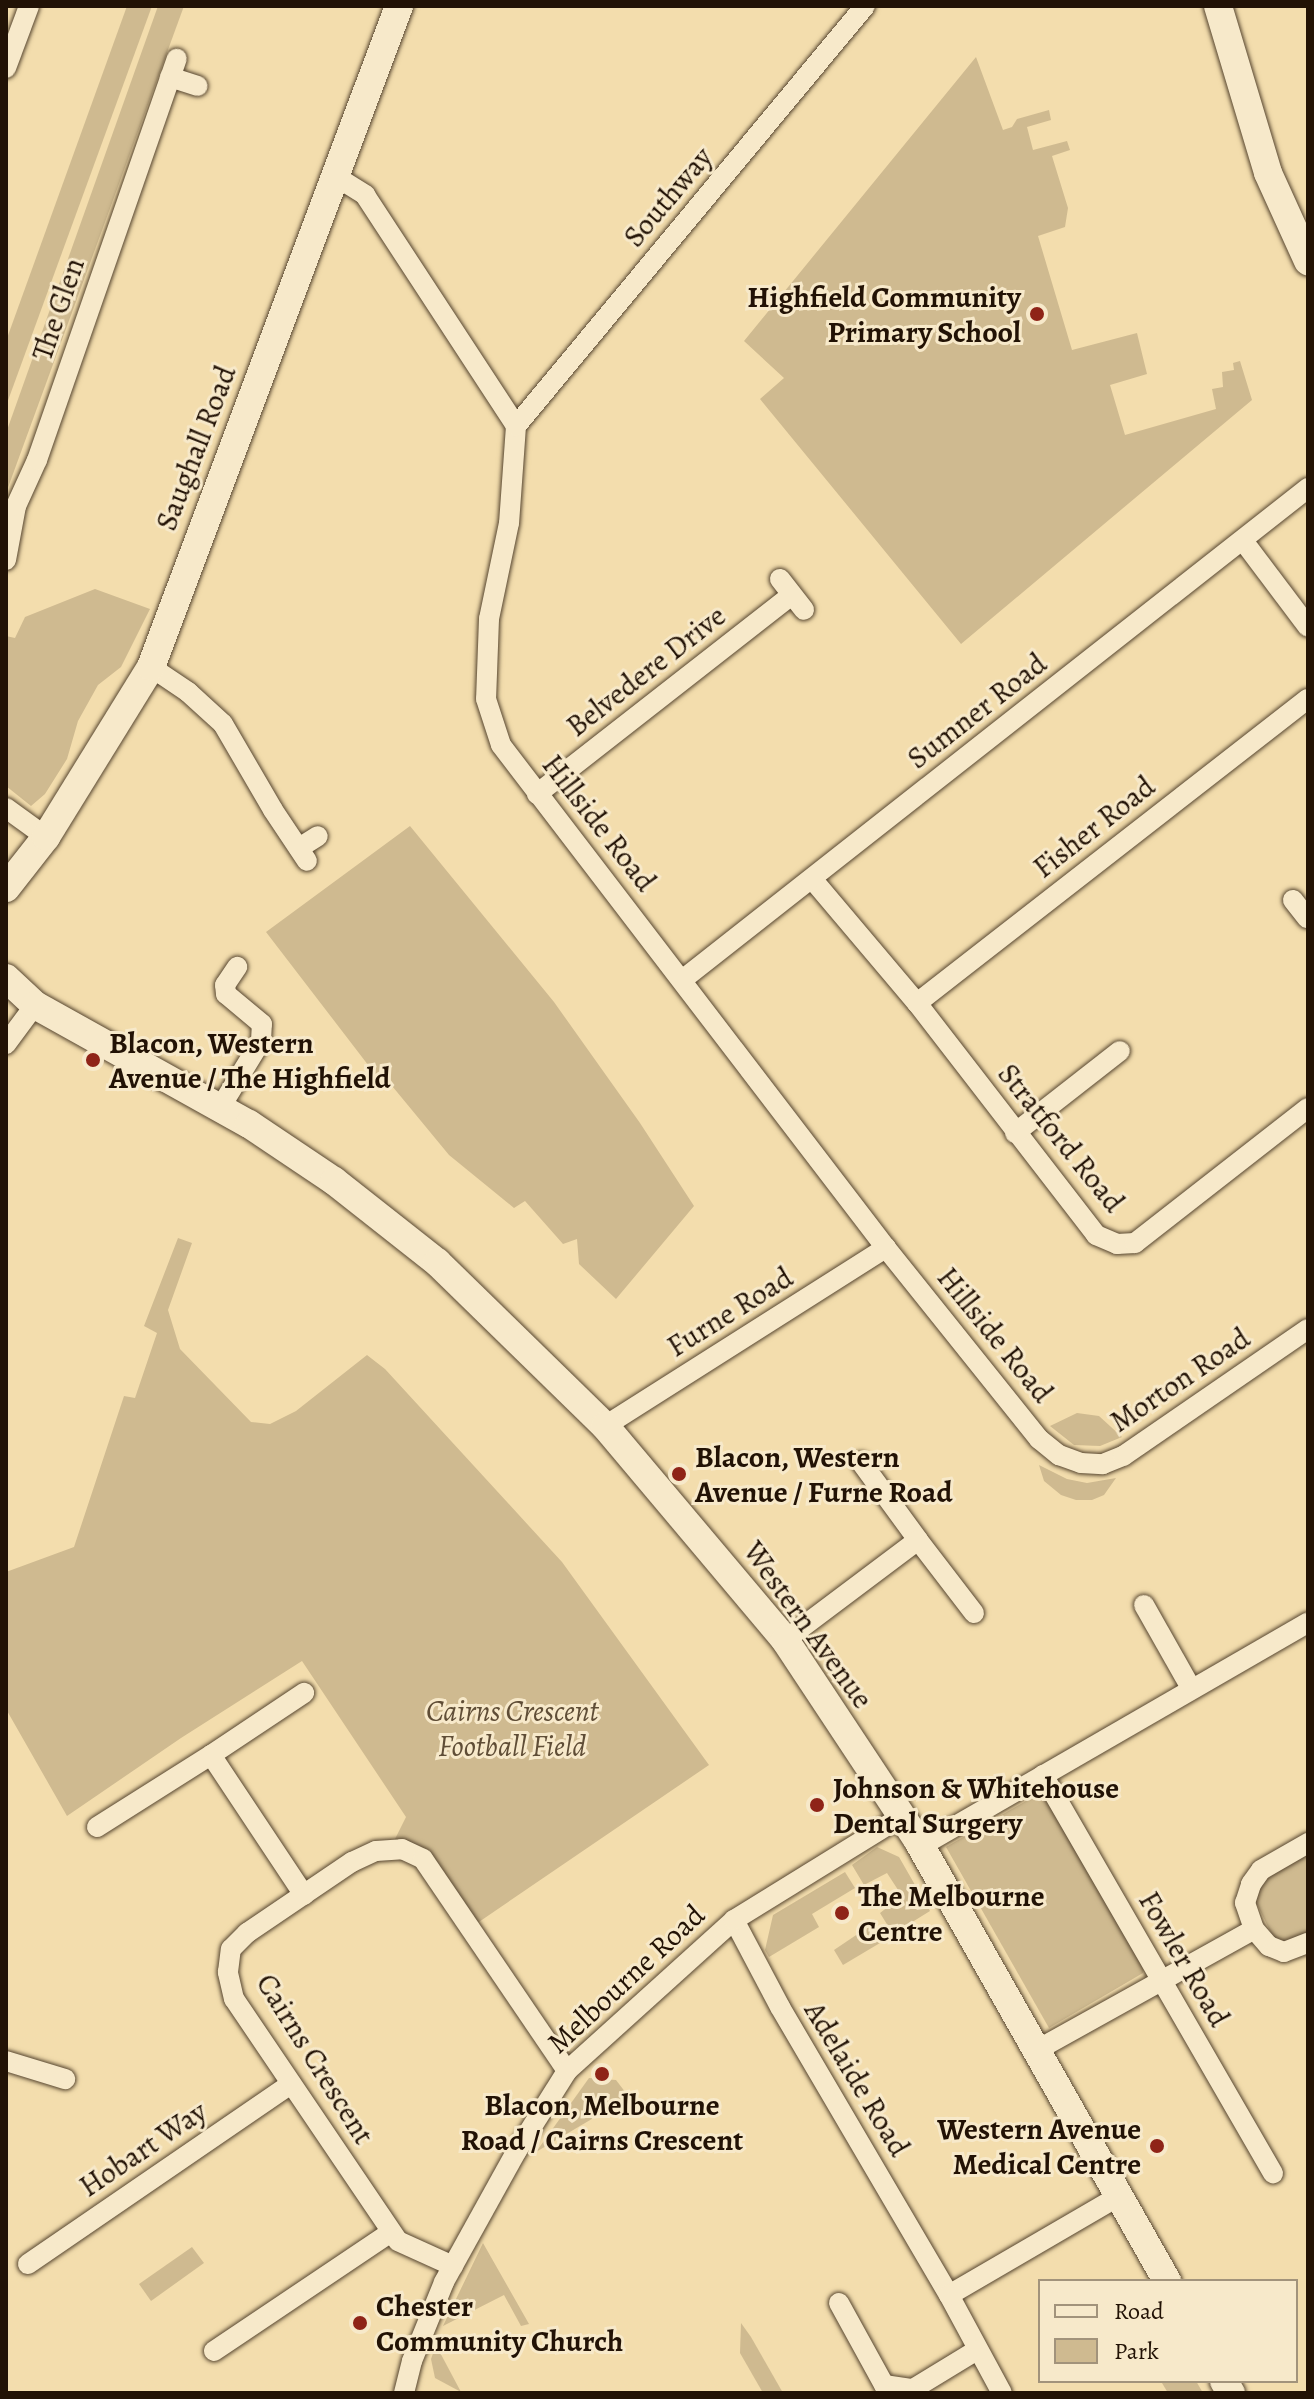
<!DOCTYPE html>
<html>
<head>
<meta charset="utf-8">
<style>
  body { margin:0 }
  #map { position:relative; width:1314px; height:2399px; overflow:hidden; background:#f3ddad; font-family:Alegreya,serif }
  div>[style] { position:absolute }
  .green>* { inset:0; background:#cfba90 }
  .roads { filter:drop-shadow(0 0 2px #56452f) drop-shadow(0 0 2px #56452f) }
  .street>* { height:20px; margin:-10px; padding:0 10px; transform-origin:10px; border-radius:10px; background:#f7e9ca }
  .secondary>* { height:28px; margin:-14px; padding:0 14px; transform-origin:14px; border-radius:14px; background:#f7e9ca }
  .dots>* { width:22px; height:22px; translate:-50% -50%; box-sizing:border-box; border:4px solid #f7e9ca; border-radius:50% }
  span { translate:-50% -50%; white-space:nowrap; text-align:center; line-height:1.15; -webkit-text-stroke:6px #f7e9ca; paint-order:stroke }
  .street-label { font-size:30px; color:#221205 }
  .poi-label { font-size:30px; color:#221205; font-weight:700 }
  .right { translate:-100% -50%; text-align:right }
  .left { translate:0 -50%; text-align:left }
  .park-label { font-size:30px; color:#5f4d36; font-style:italic }
  .frame { position:absolute; inset:0; border:8px solid #221205; pointer-events:none }
  .legend { position:absolute; left:1038px; top:2279px; width:260px; height:104px; box-sizing:border-box; background:#f7e9ca; border:2px solid #a2937b; margin:0; padding:10px 14px; list-style:none; font-size:24px; color:#221205 }
  .legend li { display:flex; align-items:center; gap:16px; height:40px }
  .legend b { width:40px; border:2px solid #a2937b }
</style>
</head>
<body>
<div id="map">
  <div class="green">
    <i style="clip-path:polygon(127px 6px,152px 6px,6px 406px,6px 341px)"></i>
    <i style="clip-path:polygon(158px 6px,184px 6px,6px 493px,6px 433px)"></i>
    <i style="clip-path:polygon(976px 57px,1003px 130px,1012px 127px,1017px 119px,1049px 110px,1051px 120px,1027px 127px,1033px 150px,1067px 141px,1070px 150px,1052px 156px,1068px 208px,1065px 227px,1038px 236px,1072px 350px,1137px 333px,1147px 374px,1110px 385px,1125px 435px,1216px 409px,1212px 389px,1223px 387px,1222px 372px,1234px 370px,1233px 363px,1240px 361px,1252px 400px,961px 644px,760px 399px,784px 378px,744px 341px)"></i>
    <i style="clip-path:polygon(95px 589px,150px 609px,121px 667px,98px 685px,78px 721px,67px 759px,45px 794px,31px 806px,6px 786px,6px 636px,15px 638px,25px 617px)"></i>
    <i style="clip-path:polygon(410px 826px,554px 1002px,640px 1123px,694px 1206px,616px 1299px,579px 1264px,577px 1239px,563px 1244px,525px 1201px,514px 1208px,449px 1155px,383px 1075px,375px 1074px,266px 932px)"></i>
    <i style="clip-path:polygon(178px 1238px,192px 1243px,168px 1310px,180px 1349px,251px 1422px,270px 1424px,296px 1411px,367px 1355px,385px 1369px,562px 1562px,709px 1765px,473px 1926px,456px 1900px,392px 1845px,406px 1817px,302px 1661px,181px 1738px,67px 1816px,6px 1709px,6px 1572px,74px 1547px,124px 1396px,135px 1398px,157px 1333px,144px 1326px)"></i>
    <i style="clip-path:polygon(1077px 1413px,1099px 1416px,1122px 1437px,1100px 1446px,1074px 1445px,1050px 1426px)"></i>
    <i style="clip-path:polygon(1039px 1465px,1067px 1479px,1087px 1483px,1116px 1478px,1104px 1495px,1092px 1500px,1076px 1500px,1061px 1495px,1044px 1481px)"></i>
    <i style="clip-path:polygon(1045px 1790px,1145px 1962px,1143px 1973px,1049px 2028px,946px 1847px)"></i>
    <i style="clip-path:polygon(877px 1847px,899px 1857px,930px 1911px,893px 1934px,880px 1913px,902px 1896px,887px 1873px,864px 1885px,852px 1865px)"></i>
    <i style="clip-path:polygon(1308px 1852px,1308px 1936px,1294px 1944px,1273px 1937px,1253px 1896px,1265px 1880px)"></i>
    <i style="clip-path:polygon(845px 1872px,855px 1888px,812px 1914px,819px 1927px,769px 1957px,765px 1950px,773px 1915px)"></i>
    <i style="clip-path:polygon(874px 1923px,885px 1940px,843px 1965px,834px 1950px)"></i>
    <i style="clip-path:polygon(589px 2078px,616px 2080px,629px 2097px,536px 2152px)"></i>
    <i style="clip-path:polygon(483px 2243px,529px 2324px,521px 2326px,504px 2295px,443px 2326px)"></i>
    <i style="clip-path:polygon(192px 2247px,204px 2263px,151px 2301px,139px 2284px)"></i>
    <i style="clip-path:polygon(741px 2323px,751px 2337px,783px 2393px,763px 2393px,740px 2353px)"></i>
    <i style="clip-path:polygon(436px 2345px,461px 2392px,435px 2378px,431px 2359px)"></i>
    <i style="clip-path:polygon(1166px 2381px,1196px 2381px,1203px 2393px,1168px 2393px,1162px 2383px)"></i>
  </div>
  <div class="roads">
    <div class="street">
      <i style="left:6px;top:68px;width:66px;rotate:-69.6deg"></i>
      <i style="left:170px;top:77px;width:29px;rotate:18deg"></i>
      <i style="left:335px;top:176px;width:36px;rotate:32deg"></i>
      <i style="left:365px;top:195px;width:276px;rotate:56.8deg"></i>
      <i style="left:516px;top:426px;width:97px;rotate:94.1deg"></i>
      <i style="left:509px;top:523px;width:98px;rotate:101.8deg"></i>
      <i style="left:489px;top:619px;width:80px;rotate:92.1deg"></i>
      <i style="left:486px;top:699px;width:48px;rotate:71.9deg"></i>
      <i style="left:501px;top:745px;width:633px;rotate:52.57deg"></i>
      <i style="left:886px;top:1248px;width:245px;rotate:51.3deg"></i>
      <i style="left:1039px;top:1439px;width:26px;rotate:39deg"></i>
      <i style="left:1059px;top:1455px;width:23px;rotate:20deg"></i>
      <i style="left:1081px;top:1463px;width:22px;rotate:3deg"></i>
      <i style="left:1103px;top:1464px;width:22px;rotate:-22deg"></i>
      <i style="left:1123px;top:1456px;width:224px;rotate:-34.5deg"></i>
      <i style="left:516px;top:426px;width:546px;rotate:-50.28deg"></i>
      <i style="left:1244px;top:542px;width:106px;rotate:53deg"></i>
      <i style="left:6px;top:560px;width:55px;rotate:-79.5deg"></i>
      <i style="left:16px;top:506px;width:51px;rotate:-65.5deg"></i>
      <i style="left:37px;top:460px;width:425px;rotate:-70.8deg"></i>
      <i style="left:780px;top:579px;width:39px;rotate:52deg"></i>
      <i style="left:151px;top:667px;width:45px;rotate:34deg"></i>
      <i style="left:188px;top:692px;width:47px;rotate:42.4deg"></i>
      <i style="left:223px;top:724px;width:99px;rotate:59.8deg"></i>
      <i style="left:273px;top:810px;width:61px;rotate:56.3deg"></i>
      <i style="left:537px;top:794px;width:323px;rotate:-38deg"></i>
      <i style="left:6px;top:808px;width:49px;rotate:35.9deg"></i>
      <i style="left:299px;top:848px;width:22px;rotate:-32deg"></i>
      <i style="left:813px;top:880px;width:161px;rotate:49.8deg"></i>
      <i style="left:917px;top:1003px;width:293px;rotate:52.3deg"></i>
      <i style="left:1096px;top:1235px;width:23px;rotate:23deg"></i>
      <i style="left:1117px;top:1244px;width:18px;rotate:-3deg"></i>
      <i style="left:1135px;top:1243px;width:219px;rotate:-38deg"></i>
      <i style="left:1293px;top:900px;width:23px;rotate:52deg"></i>
      <i style="left:682px;top:980px;width:796px;rotate:-38.17deg"></i>
      <i style="left:917px;top:1003px;width:495px;rotate:-37.9deg"></i>
      <i style="left:6px;top:1044px;width:49px;rotate:-53.4deg"></i>
      <i style="left:220px;top:1108px;width:79px;rotate:-58.5deg"></i>
      <i style="left:261px;top:1041px;width:17px;rotate:-87deg"></i>
      <i style="left:262px;top:1024px;width:47px;rotate:-140.2deg"></i>
      <i style="left:226px;top:994px;width:9px;rotate:-96deg"></i>
      <i style="left:225px;top:985px;width:22px;rotate:-56deg"></i>
      <i style="left:1015px;top:1133px;width:133px;rotate:-38deg"></i>
      <i style="left:605px;top:1426px;width:333px;rotate:-32.4deg"></i>
      <i style="left:861px;top:1462px;width:97px;rotate:53.8deg"></i>
      <i style="left:1144px;top:1605px;width:95px;rotate:60.5deg"></i>
      <i style="left:785px;top:1640px;width:166px;rotate:-36.9deg"></i>
      <i style="left:918px;top:1540px;width:92px;rotate:52.5deg"></i>
      <i style="left:1043px;top:1775px;width:460px;rotate:60deg"></i>
      <i style="left:97px;top:1827px;width:135px;rotate:-32.3deg"></i>
      <i style="left:921px;top:1846px;width:447px;rotate:-30deg"></i>
      <i style="left:304px;top:1895px;width:168px;rotate:-123.6deg"></i>
      <i style="left:211px;top:1755px;width:112px;rotate:-33.7deg"></i>
      <i style="left:734px;top:1920px;width:98px;rotate:62.1deg"></i>
      <i style="left:780px;top:2007px;width:334px;rotate:59.6deg"></i>
      <i style="left:949px;top:2295px;width:111px;rotate:61.6deg"></i>
      <i style="left:1254px;top:1929px;width:28px;rotate:-109deg"></i>
      <i style="left:1245px;top:1903px;width:20px;rotate:-72deg"></i>
      <i style="left:1251px;top:1884px;width:17px;rotate:-54deg"></i>
      <i style="left:1261px;top:1870px;width:54px;rotate:-29.9deg"></i>
      <i style="left:1037px;top:2050px;width:248px;rotate:-29.1deg"></i>
      <i style="left:1254px;top:1929px;width:23px;rotate:49deg"></i>
      <i style="left:1269px;top:1946px;width:16px;rotate:22deg"></i>
      <i style="left:1284px;top:1952px;width:26px;rotate:-21deg"></i>
      <i style="left:6px;top:2061px;width:62px;rotate:17deg"></i>
      <i style="left:28px;top:2264px;width:319px;rotate:-34.4deg"></i>
      <i style="left:453px;top:2266px;width:60px;rotate:-155.6deg"></i>
      <i style="left:398px;top:2241px;width:292px;rotate:-124.1deg"></i>
      <i style="left:234px;top:1999px;width:28px;rotate:-103deg"></i>
      <i style="left:228px;top:1972px;width:23px;rotate:-83deg"></i>
      <i style="left:231px;top:1949px;width:23px;rotate:-45deg"></i>
      <i style="left:247px;top:1933px;width:127px;rotate:-34.1deg"></i>
      <i style="left:352px;top:1862px;width:26px;rotate:-25deg"></i>
      <i style="left:376px;top:1851px;width:26px;rotate:-4deg"></i>
      <i style="left:402px;top:1849px;width:23px;rotate:25deg"></i>
      <i style="left:423px;top:1859px;width:256px;rotate:55.8deg"></i>
      <i style="left:949px;top:2295px;width:197px;rotate:-30.2deg"></i>
      <i style="left:839px;top:2303px;width:94px;rotate:61.2deg"></i>
      <i style="left:884px;top:2385px;width:29px;rotate:8deg"></i>
      <i style="left:913px;top:2389px;width:75px;rotate:-31.4deg"></i>
      <i style="left:214px;top:2351px;width:213px;rotate:-33.9deg"></i>
      <i style="left:404px;top:2393px;width:33px;rotate:-76deg"></i>
      <i style="left:412px;top:2361px;width:85px;rotate:-67.9deg"></i>
      <i style="left:444px;top:2282px;width:149px;rotate:-61deg"></i>
      <i style="left:516px;top:2152px;width:96px;rotate:-57.8deg"></i>
      <i style="left:567px;top:2071px;width:225px;rotate:-42.1deg"></i>
      <i style="left:734px;top:1920px;width:196px;rotate:-31.7deg"></i>
    </div>
    <div class="secondary">
      <i style="left:1218px;top:6px;width:174px;rotate:73.3deg"></i>
      <i style="left:1268px;top:173px;width:97px;rotate:65.6deg"></i>
      <i style="left:6px;top:888px;width:65px;rotate:-51.9deg"></i>
      <i style="left:46px;top:837px;width:200px;rotate:-58.3deg"></i>
      <i style="left:151px;top:667px;width:706px;rotate:-69.43deg"></i>
      <i style="left:6px;top:978px;width:40px;rotate:43deg"></i>
      <i style="left:35px;top:1005px;width:245px;rotate:29.1deg"></i>
      <i style="left:249px;top:1124px;width:102px;rotate:33.8deg"></i>
      <i style="left:334px;top:1181px;width:131px;rotate:38.2deg"></i>
      <i style="left:437px;top:1262px;width:235px;rotate:44.3deg"></i>
      <i style="left:605px;top:1426px;width:280px;rotate:49.9deg"></i>
      <i style="left:785px;top:1640px;width:241px;rotate:56.5deg"></i>
      <i style="left:918px;top:1841px;width:506px;rotate:60.49deg"></i>
      <i style="left:1224px;top:2381px;width:14px;rotate:60deg"></i>
    </div>
  </div>
  <div class="dots">
    <i style="left:1037px;top:314px;background:#8f2418"></i>
    <i style="left:93px;top:1060px;background:#8f2418"></i>
    <i style="left:679px;top:1474px;background:#8f2418"></i>
    <i style="left:817px;top:1805px;background:#8f2418"></i>
    <i style="left:842px;top:1913px;background:#8f2418"></i>
    <i style="left:602px;top:2074px;background:#8f2418"></i>
    <i style="left:1157px;top:2146px;background:#8f2418"></i>
    <i style="left:360px;top:2323px;background:#8f2418"></i>
  </div>
  <div class="street-label">
    <span style="left:668px;top:197px;rotate:-50deg">Southway</span>
    <span style="left:58px;top:309px;rotate:-71deg">The Glen</span>
    <span style="left:196px;top:448px;rotate:-69deg">Saughall Road</span>
    <span style="left:646px;top:671px;rotate:-38deg">Belvedere Drive</span>
    <span style="left:977px;top:711px;rotate:-38deg">Sumner Road</span>
    <span style="left:599px;top:823px;rotate:52deg">Hillside Road</span>
    <span style="left:1094px;top:827px;rotate:-38deg">Fisher Road</span>
    <span style="left:1061px;top:1138px;rotate:51deg">Stratford Road</span>
    <span style="left:730px;top:1312px;rotate:-32deg">Furne Road</span>
    <span style="left:995px;top:1335px;rotate:51deg">Hillside Road</span>
    <span style="left:1180px;top:1380px;rotate:-34deg">Morton Road</span>
    <span style="left:808px;top:1625px;rotate:54deg">Western Avenue</span>
    <span style="left:1184px;top:1959px;rotate:60deg">Fowler Road</span>
    <span style="left:626px;top:1979px;rotate:-43deg">Melbourne Road</span>
    <span style="left:315px;top:2059px;rotate:58deg">Cairns Crescent</span>
    <span style="left:857px;top:2079px;rotate:59deg">Adelaide Road</span>
    <span style="left:143px;top:2149px;rotate:-34deg">Hobart Way</span>
  </div>
  <div class="poi-label">
    <span class="right" style="left:1021px;top:314px">Highfield Community<br>Primary School</span>
    <span class="left" style="left:109px;top:1060px">Blacon, Western<br>Avenue / The Highfield</span>
    <span class="left" style="left:695px;top:1474px">Blacon, Western<br>Avenue / Furne Road</span>
    <span class="left" style="left:833px;top:1805px">Johnson &amp; Whitehouse<br>Dental Surgery</span>
    <span class="left" style="left:858px;top:1913px">The Melbourne<br>Centre</span>
    <span style="left:602px;top:2122px">Blacon, Melbourne<br>Road / Cairns Crescent</span>
    <span class="right" style="left:1141px;top:2146px">Western Avenue<br>Medical Centre</span>
    <span class="left" style="left:376px;top:2323px">Chester<br>Community Church</span>
  </div>
  <div class="park-label">
    <span style="left:512px;top:1728px">Cairns Crescent<br>Football Field</span>
  </div>
  <div class="frame"></div>
  <ul class="legend">
  <li><b style="height:10px;background:#f7e9ca"></b>Road</li>
  <li><b style="height:22px;background:#cfba90"></b>Park</li>
  </ul>
</div>
</body>
</html>
